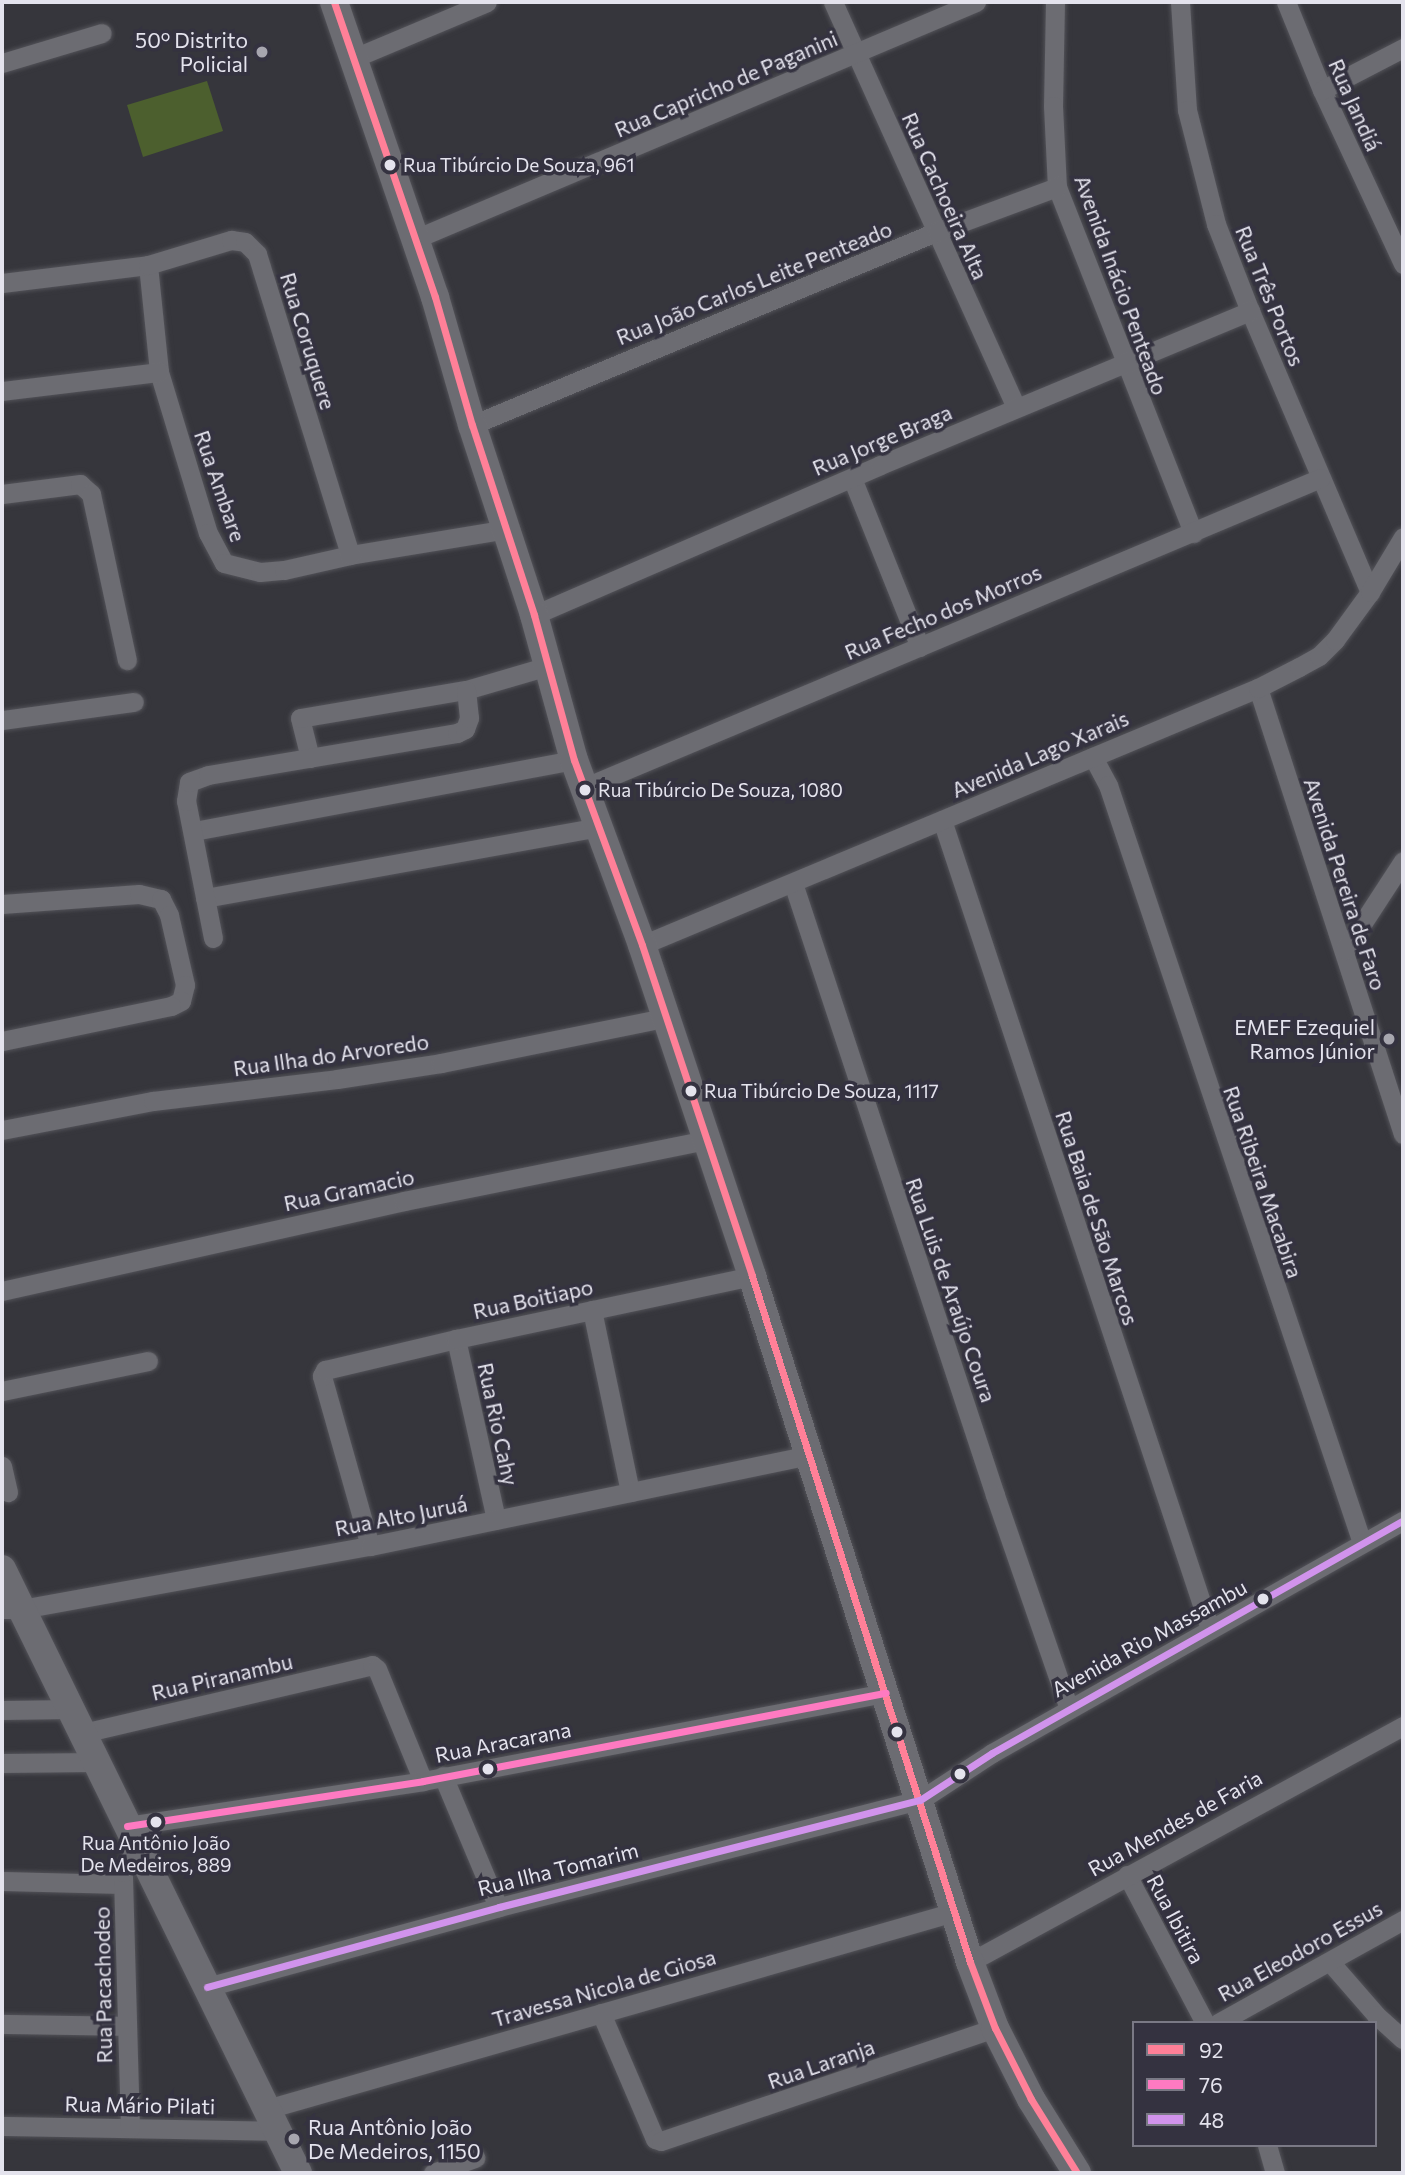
<!DOCTYPE html>
<html>
<head>
<meta charset="utf-8">
<style>
  body { margin:0 }
  #map { position:relative; width:1405px; height:2175px; overflow:hidden; background:#36363c; font-family:Commissioner,sans-serif }
  div>[style] { position:absolute }
  .green>* { inset:0; background:#4c5f2e }
  .roads { filter:drop-shadow(0 0 2px #525258) drop-shadow(0 0 2px #525258) }
  .street>* { height:19px; margin:-9.5px; padding:0 9.5px; transform-origin:9.5px; border-radius:9.5px; background:#6c6c72 }
  .secondary>* { height:28px; margin:-14px; padding:0 14px; transform-origin:14px; border-radius:14px; background:#6c6c72 }
  .bus-1>* { height:7px; margin:-3.5px; padding:0 3.5px; transform-origin:3.5px; border-radius:3.5px; background:#ff8098 }
  .bus-2>* { height:7px; margin:-3.5px; padding:0 3.5px; transform-origin:3.5px; border-radius:3.5px; background:#fe7ac1 }
  .bus-3>* { height:7px; margin:-3.5px; padding:0 3.5px; transform-origin:3.5px; border-radius:3.5px; background:#d193ec }
  .dots>* { width:19px; height:19px; translate:-50% -50%; box-sizing:border-box; border:4px solid #343240; border-radius:50% }
  span { translate:-50% -50%; white-space:nowrap; text-align:center; line-height:1.15; -webkit-text-stroke:7px #343240; paint-order:stroke }
  .bus-label { font-size:19px; color:#e4e3ed }
  .left { translate:0 -50%; text-align:left }
  .poi-label { font-size:21px; color:#e4e3ed }
  .right { translate:-100% -50%; text-align:right }
  .street-label { font-size:21px; color:#e4e3ed }
  .frame { position:absolute; inset:0; border:4px solid #e4e3ed; pointer-events:none }
  .legend { position:absolute; left:1132px; top:2021px; width:245px; height:126px; box-sizing:border-box; background:#343240; border:2px solid #7a7985; margin:0; padding:9px 12px; list-style:none; font-size:21px; color:#e4e3ed }
  .legend li { display:flex; align-items:center; gap:14px; height:35px }
  .legend b { width:35px; border:2px solid #7a7985 }
</style>
</head>
<body>
<div id="map">
  <div class="green">
    <i style="clip-path:polygon(207px 81px,223px 131px,143px 157px,127px 105px)"></i>
  </div>
  <div class="roads">
    <div class="street">
      <i style="left:833px;top:2px;width:445px;rotate:65.7deg"></i>
      <i style="left:1055px;top:2px;width:104px;rotate:91.1deg"></i>
      <i style="left:1053px;top:106px;width:81px;rotate:87.2deg"></i>
      <i style="left:1057px;top:187px;width:372px;rotate:68.5deg"></i>
      <i style="left:1180px;top:2px;width:108px;rotate:86.3deg"></i>
      <i style="left:1187px;top:110px;width:118px;rotate:75.7deg"></i>
      <i style="left:1216px;top:224px;width:93px;rotate:68.7deg"></i>
      <i style="left:1250px;top:311px;width:306px;rotate:66.9deg"></i>
      <i style="left:1286px;top:2px;width:95px;rotate:67.8deg"></i>
      <i style="left:1322px;top:90px;width:192px;rotate:65deg"></i>
      <i style="left:354px;top:58px;width:144px;rotate:-22.8deg"></i>
      <i style="left:2px;top:63px;width:104px;rotate:-16.7deg"></i>
      <i style="left:1322px;top:90px;width:91px;rotate:-27.4deg"></i>
      <i style="left:415px;top:239px;width:609px;rotate:-22.9deg"></i>
      <i style="left:148px;top:265px;width:108px;rotate:84.1deg"></i>
      <i style="left:159px;top:372px;width:168px;rotate:73.1deg"></i>
      <i style="left:208px;top:533px;width:34px;rotate:62deg"></i>
      <i style="left:224px;top:563px;width:37px;rotate:14deg"></i>
      <i style="left:260px;top:572px;width:24px;rotate:-5deg"></i>
      <i style="left:284px;top:570px;width:68px;rotate:-12.8deg"></i>
      <i style="left:350px;top:555px;width:159px;rotate:-9.4deg"></i>
      <i style="left:2px;top:283px;width:147px;rotate:-7deg"></i>
      <i style="left:148px;top:265px;width:87px;rotate:-16.8deg"></i>
      <i style="left:231px;top:240px;width:14px;rotate:8deg"></i>
      <i style="left:245px;top:242px;width:17px;rotate:45deg"></i>
      <i style="left:257px;top:254px;width:315px;rotate:72.8deg"></i>
      <i style="left:2px;top:391px;width:158px;rotate:-6.9deg"></i>
      <i style="left:472px;top:425px;width:505px;rotate:-22.6deg"></i>
      <i style="left:938px;top:231px;width:127px;rotate:-20.3deg"></i>
      <i style="left:852px;top:478px;width:182px;rotate:68.1deg"></i>
      <i style="left:2px;top:494px;width:79px;rotate:-7.3deg"></i>
      <i style="left:80px;top:484px;width:15px;rotate:42deg"></i>
      <i style="left:91px;top:494px;width:170px;rotate:77.8deg"></i>
      <i style="left:534px;top:615px;width:377px;rotate:-23.4deg"></i>
      <i style="left:880px;top:465px;width:401px;rotate:-22.6deg"></i>
      <i style="left:1258px;top:688px;width:469px;rotate:72deg"></i>
      <i style="left:2px;top:720px;width:133px;rotate:-7.8deg"></i>
      <i style="left:1093px;top:757px;width:32px;rotate:62deg"></i>
      <i style="left:1108px;top:785px;width:799px;rotate:71.47deg"></i>
      <i style="left:310px;top:758px;width:41px;rotate:-104deg"></i>
      <i style="left:300px;top:718px;width:168px;rotate:-9.6deg"></i>
      <i style="left:466px;top:690px;width:85px;rotate:-16.3deg"></i>
      <i style="left:583px;top:788px;width:800px;rotate:-22.79deg"></i>
      <i style="left:942px;top:820px;width:852px;rotate:71.67deg"></i>
      <i style="left:194px;top:831px;width:387px;rotate:-10.6deg"></i>
      <i style="left:793px;top:883px;width:644px;rotate:71.73deg"></i>
      <i style="left:995px;top:1495px;width:226px;rotate:70.9deg"></i>
      <i style="left:205px;top:898px;width:397px;rotate:-10.2deg"></i>
      <i style="left:2px;top:904px;width:137px;rotate:-4.2deg"></i>
      <i style="left:139px;top:894px;width:23px;rotate:13deg"></i>
      <i style="left:161px;top:899px;width:18px;rotate:63deg"></i>
      <i style="left:169px;top:915px;width:72px;rotate:77.1deg"></i>
      <i style="left:185px;top:985px;width:16px;rotate:104deg"></i>
      <i style="left:181px;top:1001px;width:11px;rotate:153deg"></i>
      <i style="left:171px;top:1006px;width:173px;rotate:168.3deg"></i>
      <i style="left:213px;top:938px;width:140px;rotate:-101.1deg"></i>
      <i style="left:186px;top:801px;width:19px;rotate:-81deg"></i>
      <i style="left:189px;top:782px;width:20px;rotate:-20deg"></i>
      <i style="left:208px;top:775px;width:253px;rotate:-9.6deg"></i>
      <i style="left:457px;top:733px;width:9px;rotate:-27deg"></i>
      <i style="left:465px;top:729px;width:12px;rotate:-70deg"></i>
      <i style="left:469px;top:718px;width:28px;rotate:-96deg"></i>
      <i style="left:642px;top:945px;width:667px;rotate:-22.65deg"></i>
      <i style="left:1258px;top:688px;width:46px;rotate:-27.1deg"></i>
      <i style="left:1299px;top:667px;width:23px;rotate:-29deg"></i>
      <i style="left:1319px;top:656px;width:23px;rotate:-45deg"></i>
      <i style="left:1335px;top:640px;width:59px;rotate:-53.9deg"></i>
      <i style="left:1370px;top:592px;width:64px;rotate:-59deg"></i>
      <i style="left:1345px;top:950px;width:106px;rotate:-56.9deg"></i>
      <i style="left:2px;top:1130px;width:154px;rotate:-10.9deg"></i>
      <i style="left:153px;top:1101px;width:185px;rotate:-6.8deg"></i>
      <i style="left:337px;top:1079px;width:105px;rotate:-8.7deg"></i>
      <i style="left:441px;top:1063px;width:228px;rotate:-11.4deg"></i>
      <i style="left:2px;top:1291px;width:412px;rotate:-12.6deg"></i>
      <i style="left:404px;top:1201px;width:309px;rotate:-11.4deg"></i>
      <i style="left:592px;top:1310px;width:186px;rotate:78.2deg"></i>
      <i style="left:456px;top:1339px;width:185px;rotate:77.5deg"></i>
      <i style="left:2px;top:1391px;width:149px;rotate:-11.6deg"></i>
      <i style="left:2px;top:1466px;width:27px;rotate:77deg"></i>
      <i style="left:370px;top:1546px;width:177px;rotate:-105.8deg"></i>
      <i style="left:322px;top:1376px;width:7px;rotate:-63deg"></i>
      <i style="left:325px;top:1370px;width:135px;rotate:-13.3deg"></i>
      <i style="left:456px;top:1339px;width:303px;rotate:-12deg"></i>
      <i style="left:2px;top:1609px;width:20px"></i>
      <i style="left:22px;top:1609px;width:354px;rotate:-10.3deg"></i>
      <i style="left:370px;top:1546px;width:447px;rotate:-11.7deg"></i>
      <i style="left:2px;top:1710px;width:70px;rotate:-0.8deg"></i>
      <i style="left:83px;top:1733px;width:297px;rotate:-13.2deg"></i>
      <i style="left:372px;top:1665px;width:6px;rotate:39deg"></i>
      <i style="left:377px;top:1669px;width:121px;rotate:67.7deg"></i>
      <i style="left:2px;top:1763px;width:95px;rotate:-0.6deg"></i>
      <i style="left:443px;top:1776px;width:142px;rotate:67.2deg"></i>
      <i style="left:127px;top:1826px;width:299px;rotate:-8.6deg"></i>
      <i style="left:423px;top:1781px;width:471px;rotate:-10.8deg"></i>
      <i style="left:1127px;top:1875px;width:167px;rotate:62.2deg"></i>
      <i style="left:2px;top:1881px;width:121px;rotate:1.4deg"></i>
      <i style="left:970px;top:1962px;width:493px;rotate:-28.6deg"></i>
      <i style="left:1330px;top:1962px;width:70px;rotate:49deg"></i>
      <i style="left:1376px;top:2015px;width:36px;rotate:42deg"></i>
      <i style="left:207px;top:1987px;width:303px;rotate:-15.3deg"></i>
      <i style="left:499px;top:1907px;width:434px;rotate:-14.3deg"></i>
      <i style="left:920px;top:1800px;width:86px;rotate:-33.1deg"></i>
      <i style="left:992px;top:1753px;width:472px;rotate:-29.5deg"></i>
      <i style="left:601px;top:2013px;width:137px;rotate:66.8deg"></i>
      <i style="left:655px;top:2139px;width:6px;rotate:18deg"></i>
      <i style="left:661px;top:2141px;width:353px;rotate:-18.7deg"></i>
      <i style="left:1218px;top:2023px;width:212px;rotate:-29.1deg"></i>
      <i style="left:2px;top:2024px;width:124px;rotate:0.9deg"></i>
      <i style="left:267px;top:2109px;width:715px;rotate:-16deg"></i>
      <i style="left:2px;top:2126px;width:275px;rotate:1deg"></i>
      <i style="left:130px;top:2128px;width:256px;rotate:-91.6deg"></i>
      <i style="left:123px;top:1872px;width:30px;rotate:-62deg"></i>
      <i style="left:1267px;top:2145px;width:29px;rotate:74deg"></i>
      <i style="left:433px;top:2173px;width:45px;rotate:-19.7deg"></i>
    </div>
    <div class="secondary">
      <i style="left:334px;top:2px;width:312px;rotate:71.1deg"></i>
      <i style="left:435px;top:297px;width:133px;rotate:73.9deg"></i>
      <i style="left:472px;top:425px;width:200px;rotate:71.9deg"></i>
      <i style="left:534px;top:615px;width:150px;rotate:74.6deg"></i>
      <i style="left:574px;top:760px;width:197px;rotate:69.8deg"></i>
      <i style="left:642px;top:945px;width:349px;rotate:71.6deg"></i>
      <i style="left:752px;top:1276px;width:720px;rotate:72.37deg"></i>
      <i style="left:970px;top:1962px;width:71px;rotate:69.3deg"></i>
      <i style="left:995px;top:2028px;width:80px;rotate:63.1deg"></i>
      <i style="left:1031px;top:2099px;width:87px;rotate:58.1deg"></i>
      <i style="left:2px;top:1569px;width:673px;rotate:63.89deg"></i>
    </div>
  </div>
  <div class="bus-1">
    <i style="left:334px;top:2px;width:312px;rotate:71.1deg"></i>
    <i style="left:435px;top:297px;width:133px;rotate:73.9deg"></i>
    <i style="left:472px;top:425px;width:200px;rotate:71.9deg"></i>
    <i style="left:534px;top:615px;width:150px;rotate:74.6deg"></i>
    <i style="left:574px;top:760px;width:197px;rotate:69.8deg"></i>
    <i style="left:642px;top:945px;width:349px;rotate:71.6deg"></i>
    <i style="left:752px;top:1276px;width:720px;rotate:72.37deg"></i>
    <i style="left:970px;top:1962px;width:71px;rotate:69.3deg"></i>
    <i style="left:995px;top:2028px;width:80px;rotate:63.1deg"></i>
    <i style="left:1031px;top:2099px;width:87px;rotate:58.1deg"></i>
  </div>
  <div class="bus-2">
    <i style="left:127px;top:1826px;width:299px;rotate:-8.6deg"></i>
    <i style="left:423px;top:1781px;width:471px;rotate:-10.8deg"></i>
  </div>
  <div class="bus-3">
    <i style="left:207px;top:1987px;width:303px;rotate:-15.3deg"></i>
    <i style="left:499px;top:1907px;width:434px;rotate:-14.3deg"></i>
    <i style="left:920px;top:1800px;width:86px;rotate:-33.1deg"></i>
    <i style="left:992px;top:1753px;width:472px;rotate:-29.5deg"></i>
  </div>
  <div class="dots">
    <i style="left:262px;top:52px;background:#a7a6af"></i>
    <i style="left:390px;top:165px;background:#e4e3ed"></i>
    <i style="left:585px;top:790px;background:#e4e3ed"></i>
    <i style="left:1389px;top:1039px;background:#a7a6af"></i>
    <i style="left:691px;top:1091px;background:#e4e3ed"></i>
    <i style="left:1263px;top:1599px;background:#e4e3ed"></i>
    <i style="left:897px;top:1732px;background:#e4e3ed"></i>
    <i style="left:488px;top:1769px;background:#e4e3ed"></i>
    <i style="left:960px;top:1774px;background:#e4e3ed"></i>
    <i style="left:156px;top:1822px;background:#e4e3ed"></i>
    <i style="left:294px;top:2139px;background:#a7a6af"></i>
  </div>
  <div class="bus-label">
    <span class="left" style="left:403px;top:165px">Rua Tibúrcio De Souza, 961</span>
    <span class="left" style="left:598px;top:790px">Rua Tibúrcio De Souza, 1080</span>
    <span class="left" style="left:704px;top:1091px">Rua Tibúrcio De Souza, 1117</span>
    <span style="left:156px;top:1854px">Rua Antônio João<br>De Medeiros, 889</span>
  </div>
  <div class="poi-label">
    <span class="right" style="left:248px;top:52px">50º Distrito<br>Policial</span>
    <span class="right" style="left:1375px;top:1039px">EMEF Ezequiel<br>Ramos Júnior</span>
    <span class="left" style="left:308px;top:2139px">Rua Antônio João<br>De Medeiros, 1150</span>
  </div>
  <div class="street-label">
    <span style="left:726px;top:84px;rotate:-23deg">Rua Capricho de Paganini</span>
    <span style="left:1355px;top:105px;rotate:66deg">Rua Jandiá</span>
    <span style="left:945px;top:196px;rotate:66deg">Rua Cachoeira Alta</span>
    <span style="left:754px;top:283px;rotate:-22deg">Rua João Carlos Leite Penteado</span>
    <span style="left:1121px;top:285px;rotate:70deg">Avenida Inácio Penteado</span>
    <span style="left:1270px;top:296px;rotate:68deg">Rua Três Portos</span>
    <span style="left:308px;top:341px;rotate:73deg">Rua Coruquere</span>
    <span style="left:882px;top:440px;rotate:-23deg">Rua Jorge Braga</span>
    <span style="left:220px;top:486px;rotate:71deg">Rua Ambare</span>
    <span style="left:943px;top:612px;rotate:-23deg">Rua Fecho dos Morros</span>
    <span style="left:1040px;top:754px;rotate:-23deg">Avenida Lago Xarais</span>
    <span style="left:1345px;top:884px;rotate:72deg">Avenida Pereira de Faro</span>
    <span style="left:331px;top:1055px;rotate:-8deg">Rua Ilha do Arvoredo</span>
    <span style="left:1263px;top:1182px;rotate:71deg">Rua Ribeira Macabira</span>
    <span style="left:349px;top:1190px;rotate:-12deg">Rua Gramacio</span>
    <span style="left:1097px;top:1218px;rotate:72deg">Rua Baia de São Marcos</span>
    <span style="left:951px;top:1290px;rotate:71deg">Rua Luis de Araújo Coura</span>
    <span style="left:533px;top:1299px;rotate:-12deg">Rua Boitiapo</span>
    <span style="left:498px;top:1424px;rotate:78deg">Rua Rio Cahy</span>
    <span style="left:401px;top:1516px;rotate:-11deg">Rua Alto Juruá</span>
    <span style="left:1149px;top:1638px;rotate:-29deg">Avenida Rio Massambu</span>
    <span style="left:222px;top:1677px;rotate:-13deg">Rua Piranambu</span>
    <span style="left:503px;top:1742px;rotate:-11deg">Rua Aracarana</span>
    <span style="left:1175px;top:1823px;rotate:-29deg">Rua Mendes de Faria</span>
    <span style="left:558px;top:1869px;rotate:-14deg">Rua Ilha Tomarim</span>
    <span style="left:1176px;top:1919px;rotate:62deg">Rua Ibitira</span>
    <span style="left:1300px;top:1951px;rotate:-29deg">Rua Eleodoro Essus</span>
    <span style="left:103px;top:1985px;rotate:-91deg">Rua Pacachodeo</span>
    <span style="left:604px;top:1988px;rotate:-16deg">Travessa Nicola de Giosa</span>
    <span style="left:821px;top:2064px;rotate:-19deg">Rua Laranja</span>
    <span style="left:140px;top:2105px;rotate:1deg">Rua Mário Pilati</span>
  </div>
  <div class="frame"></div>
  <ul class="legend">
  <li><b style="height:9px;background:#ff8098"></b>92</li>
  <li><b style="height:9px;background:#fe7ac1"></b>76</li>
  <li><b style="height:9px;background:#d193ec"></b>48</li>
  </ul>
</div>
</body>
</html>
